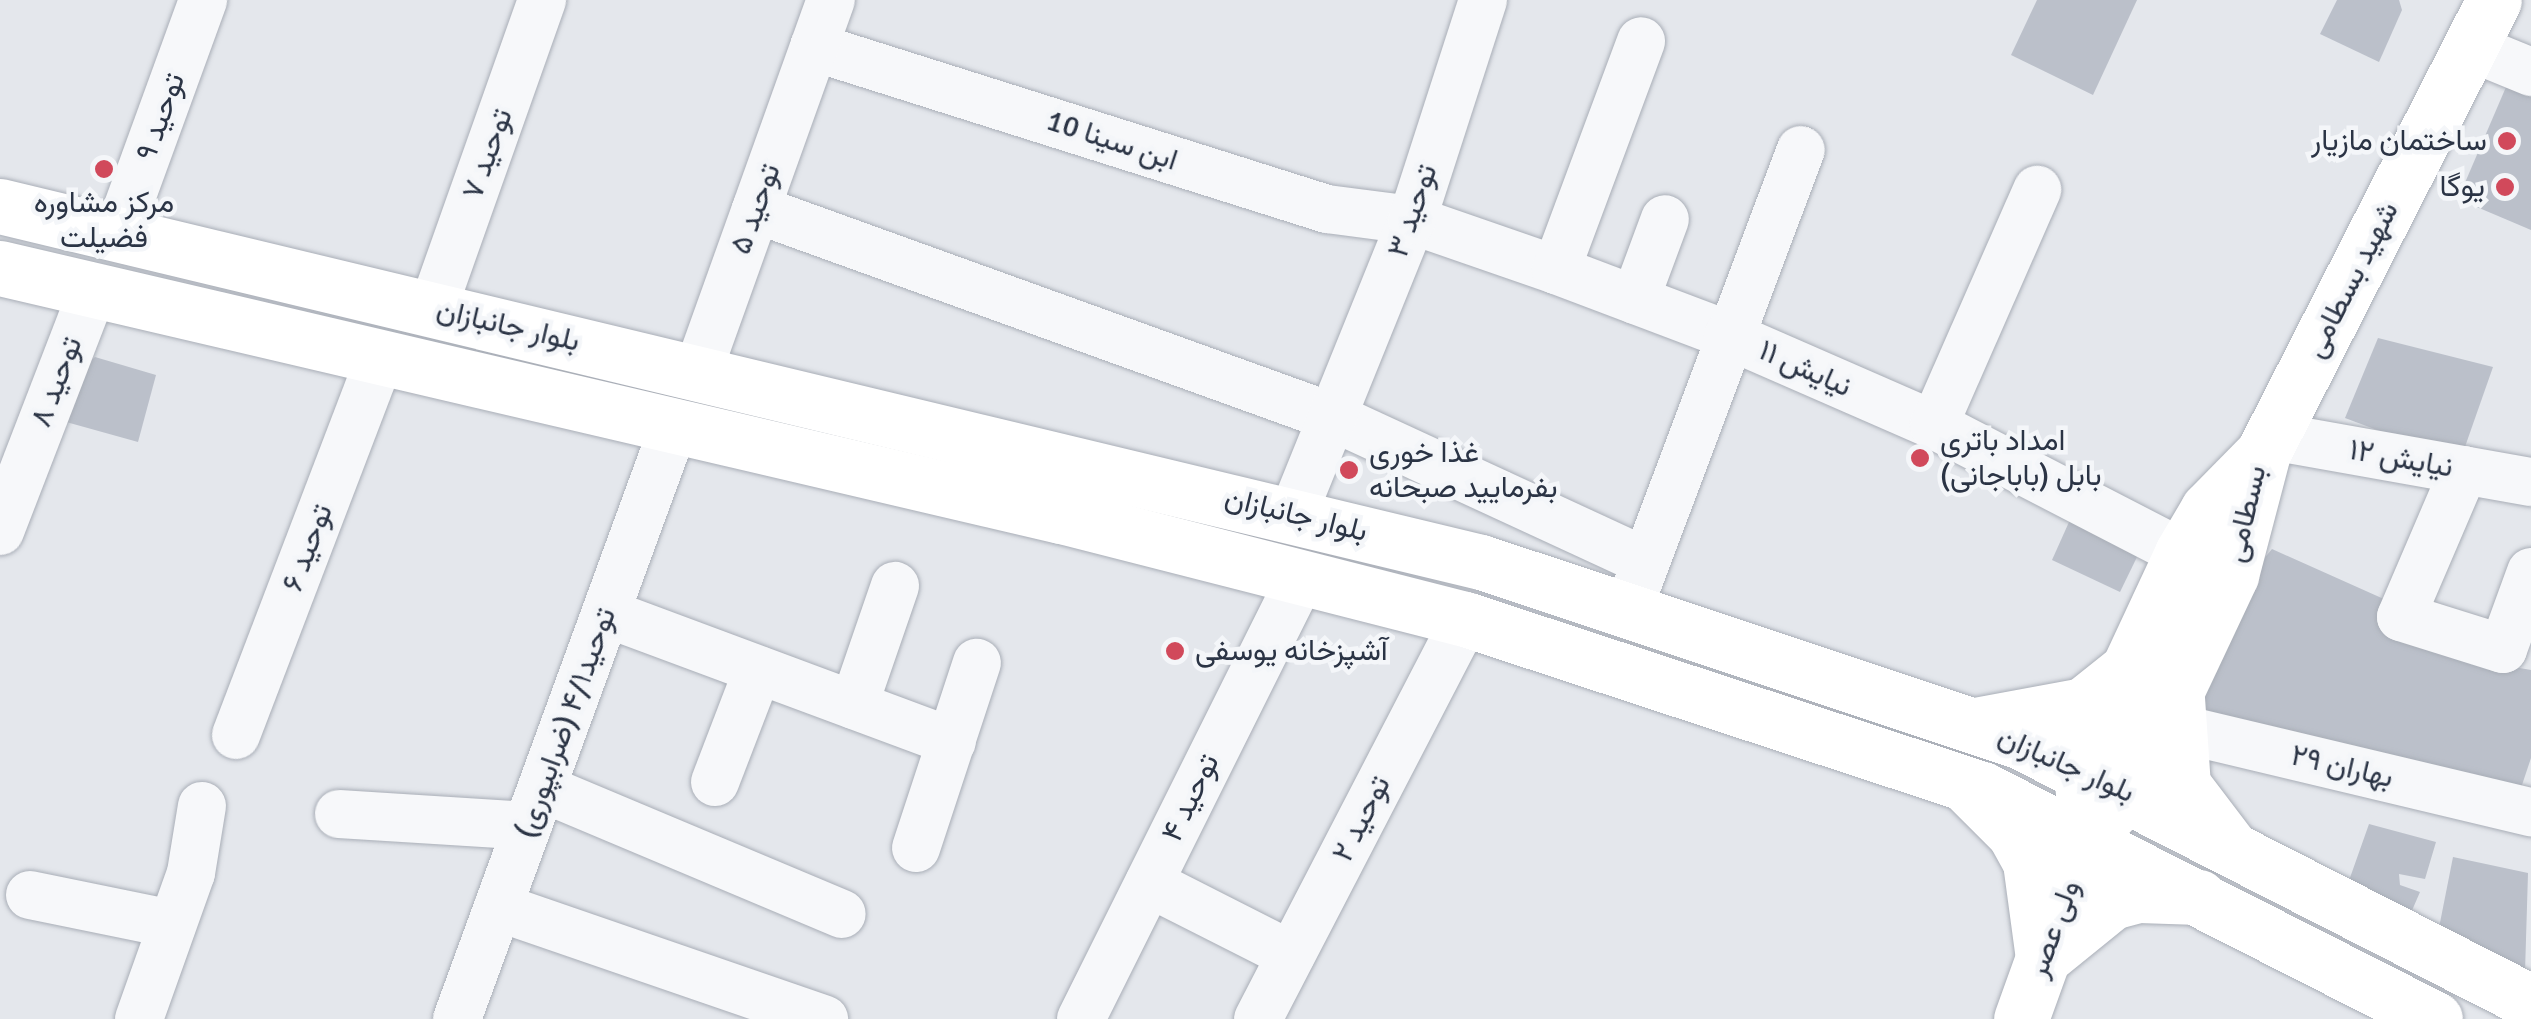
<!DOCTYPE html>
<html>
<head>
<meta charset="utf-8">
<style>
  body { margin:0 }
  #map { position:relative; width:2531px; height:1019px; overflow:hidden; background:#e4e7ec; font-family:Signika,Vazirmatn,sans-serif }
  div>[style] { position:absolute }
  .building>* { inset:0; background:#bbc0ca }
  .roads { filter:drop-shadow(0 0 2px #a9aeb7) drop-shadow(0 0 2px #a9aeb7) }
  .minor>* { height:48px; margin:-24px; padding:0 24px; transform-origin:24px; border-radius:24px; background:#f7f8fa }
  .major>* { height:55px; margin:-27.5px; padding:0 27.5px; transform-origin:27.5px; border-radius:27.5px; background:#fff }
  .highway>* { height:55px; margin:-27.5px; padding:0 27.5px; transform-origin:27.5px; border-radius:27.5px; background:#fff }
  .dots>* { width:28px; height:28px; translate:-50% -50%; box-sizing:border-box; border:5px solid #f4f6f9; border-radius:50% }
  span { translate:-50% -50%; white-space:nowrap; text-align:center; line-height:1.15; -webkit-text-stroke:9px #f4f6f9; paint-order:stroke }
  .street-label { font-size:30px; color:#2b3445 }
  .poi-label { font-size:30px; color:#2b3445 }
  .right { translate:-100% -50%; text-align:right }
  .left { translate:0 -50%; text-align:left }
</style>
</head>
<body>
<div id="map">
  <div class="building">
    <i style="clip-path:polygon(2037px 0,2137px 0,2093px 95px,2011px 55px)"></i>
    <i style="clip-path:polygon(2337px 0,2399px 0,2402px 10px,2379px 62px,2320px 34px)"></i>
    <i style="clip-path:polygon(2509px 80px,2531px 82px,2531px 230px,2458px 199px)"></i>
    <i style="clip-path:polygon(2378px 338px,2493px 367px,2460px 461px,2345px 418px)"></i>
    <i style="clip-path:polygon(95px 357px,156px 375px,138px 442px,59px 420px,71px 378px)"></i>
    <i style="clip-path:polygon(2078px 502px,2128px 529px,2137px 557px,2120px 592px,2052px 560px)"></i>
    <i style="clip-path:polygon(2272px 549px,2395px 604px,2491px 663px,2531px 670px,2531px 758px,2521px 788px,2203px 717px,2206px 661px,2239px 589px)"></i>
    <i style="clip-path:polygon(2369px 824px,2436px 842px,2425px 879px,2399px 874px,2400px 885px,2420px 892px,2407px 922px,2346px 889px)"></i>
    <i style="clip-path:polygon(2453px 857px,2528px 873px,2525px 972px,2436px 943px)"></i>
  </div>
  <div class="roads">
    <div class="minor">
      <i style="left:814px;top:47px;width:538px;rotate:17.53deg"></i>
      <i style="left:1327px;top:209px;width:86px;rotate:7.4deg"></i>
      <i style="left:1412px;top:220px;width:152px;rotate:19.1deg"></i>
      <i style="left:1556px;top:270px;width:184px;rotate:20.7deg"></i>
      <i style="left:1728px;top:335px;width:225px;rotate:23.6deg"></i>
      <i style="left:1934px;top:425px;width:279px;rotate:27.3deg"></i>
      <i style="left:2470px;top:47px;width:66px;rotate:22.3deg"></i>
      <i style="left:756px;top:209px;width:616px;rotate:19.85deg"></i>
      <i style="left:1335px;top:418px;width:339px;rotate:24.8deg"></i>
      <i style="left:118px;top:234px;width:249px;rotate:-70deg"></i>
      <i style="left:1556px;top:270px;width:244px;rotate:-69.6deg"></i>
      <i style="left:1635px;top:300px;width:86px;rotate:-69.7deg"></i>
      <i style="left:433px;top:308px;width:327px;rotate:-70.5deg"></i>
      <i style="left:698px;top:371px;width:394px;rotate:-70.3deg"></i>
      <i style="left:1934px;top:425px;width:257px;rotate:-66.3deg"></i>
      <i style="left:2272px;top:436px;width:263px;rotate:10.1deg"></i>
      <i style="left:2464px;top:470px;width:160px;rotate:113.2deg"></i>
      <i style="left:2401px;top:617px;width:107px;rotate:17.4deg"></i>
      <i style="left:2503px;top:649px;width:82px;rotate:-70deg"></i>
      <i style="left:1293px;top:514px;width:317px;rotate:-68deg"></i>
      <i style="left:1412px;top:220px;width:231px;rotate:-72.1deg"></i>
      <i style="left:0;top:531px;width:258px;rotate:-68.9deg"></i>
      <i style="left:1635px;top:591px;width:471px;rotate:-69.4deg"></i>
      <i style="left:606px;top:613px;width:369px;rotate:20.4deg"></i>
      <i style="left:854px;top:705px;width:126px;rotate:-71deg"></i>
      <i style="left:2152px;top:722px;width:390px;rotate:13.4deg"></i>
      <i style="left:236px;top:735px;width:401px;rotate:-69.1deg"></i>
      <i style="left:715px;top:782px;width:120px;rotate:-69deg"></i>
      <i style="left:542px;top:788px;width:325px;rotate:22.8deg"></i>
      <i style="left:339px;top:814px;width:189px;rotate:3.6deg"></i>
      <i style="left:916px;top:848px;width:195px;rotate:-71.8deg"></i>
      <i style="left:1149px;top:883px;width:159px;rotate:26.9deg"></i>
      <i style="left:30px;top:895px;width:145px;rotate:11.5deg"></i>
      <i style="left:498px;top:907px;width:345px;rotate:19deg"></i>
      <i style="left:139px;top:1019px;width:155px;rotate:-70.4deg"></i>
      <i style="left:191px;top:873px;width:68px;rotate:-80.7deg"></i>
      <i style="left:457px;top:1019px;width:631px;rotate:-69.9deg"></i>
      <i style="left:1081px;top:1019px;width:494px;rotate:-63.5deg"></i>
      <i style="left:1258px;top:1019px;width:450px;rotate:-62.6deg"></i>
    </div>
    <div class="major">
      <i style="left:2177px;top:698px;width:87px;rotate:86.1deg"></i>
      <i style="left:2183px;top:785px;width:74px;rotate:52.7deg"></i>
      <i style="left:1975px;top:725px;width:110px;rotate:-10.5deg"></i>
      <i style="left:2083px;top:705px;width:56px;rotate:-38.5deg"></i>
      <i style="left:1965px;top:784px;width:69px;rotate:45deg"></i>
      <i style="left:2014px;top:833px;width:33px;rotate:61deg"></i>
      <i style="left:2030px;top:862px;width:97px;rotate:82.3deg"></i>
      <i style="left:2043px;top:958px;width:89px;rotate:-39.1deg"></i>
      <i style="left:2112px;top:902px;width:28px;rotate:-15deg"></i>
      <i style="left:2139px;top:895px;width:60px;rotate:1.9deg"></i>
      <i style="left:2085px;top:817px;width:47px;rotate:-94.9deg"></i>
      <i style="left:2081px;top:770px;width:239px;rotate:-65deg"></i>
      <i style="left:2182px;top:553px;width:51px;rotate:-59.4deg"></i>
      <i style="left:2208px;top:509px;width:78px;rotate:-45.5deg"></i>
      <i style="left:2021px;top:1019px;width:192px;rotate:-70.2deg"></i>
      <i style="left:2086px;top:838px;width:63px;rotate:-46.9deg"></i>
      <i style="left:2129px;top:792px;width:240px;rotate:-64.8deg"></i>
      <i style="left:2231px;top:575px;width:126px;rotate:-75.3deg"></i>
      <i style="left:2263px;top:453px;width:508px;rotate:-62.98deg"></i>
    </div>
    <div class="highway">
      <i style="left:0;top:206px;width:1523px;rotate:13.52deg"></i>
      <i style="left:1481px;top:562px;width:569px;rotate:18.43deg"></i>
      <i style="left:2021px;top:742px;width:572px;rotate:27.01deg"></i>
      <i style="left:0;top:268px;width:1090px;rotate:13.16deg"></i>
      <i style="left:1061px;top:516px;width:417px;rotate:14.3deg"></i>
      <i style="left:1465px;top:619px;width:544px;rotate:18.2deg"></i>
      <i style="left:1982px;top:789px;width:508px;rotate:26.92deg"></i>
    </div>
  </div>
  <div class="dots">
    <i style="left:2507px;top:141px;background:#d1495b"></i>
    <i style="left:104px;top:169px;background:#d1495b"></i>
    <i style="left:2505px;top:187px;background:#d1495b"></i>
    <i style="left:1920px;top:458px;background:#d1495b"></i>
    <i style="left:1349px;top:470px;background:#d1495b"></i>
    <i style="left:1175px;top:651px;background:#d1495b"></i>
  </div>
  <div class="street-label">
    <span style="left:161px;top:117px;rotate:-70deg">توحید ۹</span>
    <span style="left:1112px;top:141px;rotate:18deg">ابن سینا 10</span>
    <span style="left:488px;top:154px;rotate:-70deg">توحید ۷</span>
    <span style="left:756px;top:209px;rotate:-70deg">توحید ۵</span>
    <span style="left:1413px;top:211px;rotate:-71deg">توحید ۳</span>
    <span style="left:2352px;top:280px;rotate:-63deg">شهید بسطامی</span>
    <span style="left:508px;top:326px;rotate:13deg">بلوار جانبازان</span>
    <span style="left:1805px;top:369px;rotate:24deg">نیایش ۱۱</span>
    <span style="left:57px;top:382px;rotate:-69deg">توحید ۸</span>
    <span style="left:2401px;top:459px;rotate:10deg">نیایش ۱۲</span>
    <span style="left:2246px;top:514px;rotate:-77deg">بسطامی</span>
    <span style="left:1296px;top:515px;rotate:14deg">بلوار جانبازان</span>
    <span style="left:308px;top:548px;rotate:-69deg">توحید ۶</span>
    <span style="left:566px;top:723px;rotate:-70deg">توحید۴/۱ (ضرابپوری)</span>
    <span style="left:2066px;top:765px;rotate:24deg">بلوار جانبازان</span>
    <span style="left:2342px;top:767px;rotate:13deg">بهاران ۲۹</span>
    <span style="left:1191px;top:798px;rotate:-64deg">توحید ۴</span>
    <span style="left:1362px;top:819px;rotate:-63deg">توحید ۲</span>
    <span style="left:2054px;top:929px;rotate:-70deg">ولی عصر</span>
  </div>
  <div class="poi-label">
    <span class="right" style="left:2487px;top:141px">ساختمان مازیار</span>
    <span class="right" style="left:2485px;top:187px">یوگا</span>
    <span style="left:104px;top:220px">مرکز مشاوره<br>فضیلت</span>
    <span class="left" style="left:1940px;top:458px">امداد باتری<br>بابل (باباجانی)</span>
    <span class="left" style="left:1369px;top:470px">غذا خوری<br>بفرمایید صبحانه</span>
    <span class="left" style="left:1195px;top:651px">آشپزخانه یوسفی</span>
  </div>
</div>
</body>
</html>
